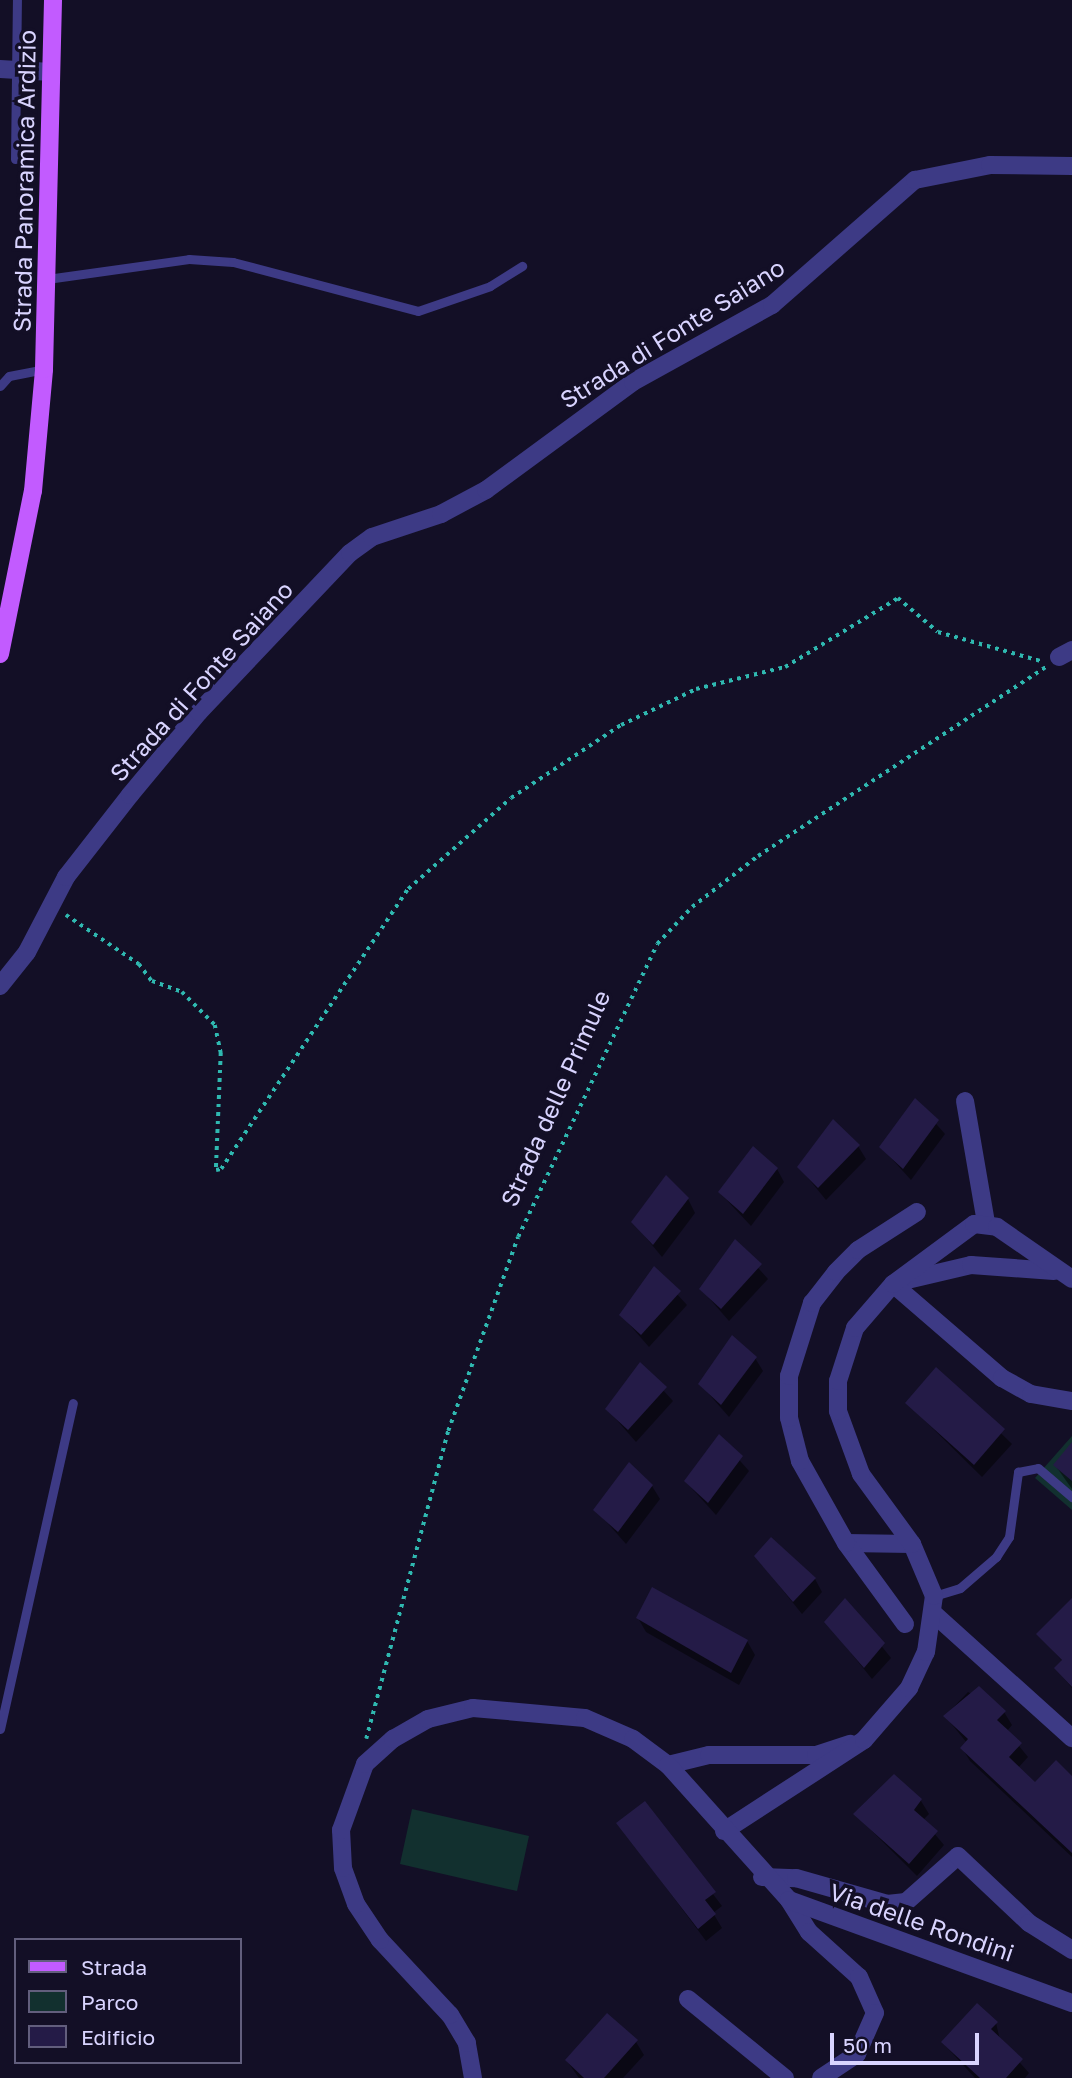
<!DOCTYPE html>
<html>
<head>
<meta charset="utf-8">
<style>
  body { margin:0 }
  #map { position:relative; width:1072px; height:2078px; overflow:hidden; background:#130f26; font-family:"Golos Text",sans-serif }
  div>[style] { position:absolute }
  .green>* { inset:0; background:#12302f }
  .shadow>* { inset:0; background:#0007 }
  .building>* { inset:0; background:#241b47 }
  .path>* { height:3.5px; margin-top:-1.75px; transform-origin:0; background:repeating-linear-gradient(90deg,#2fb8b0 0 3.5px,transparent 0 8.5px) }
  .service>* { height:9px; margin:-4.5px; padding:0 4.5px; transform-origin:4.5px; border-radius:4.5px; background:#3d3a85 }
  .minor>* { height:18px; margin:-9px; padding:0 9px; transform-origin:9px; border-radius:9px; background:#3d3a85 }
  .primary>* { height:18px; margin:-9px; padding:0 9px; transform-origin:9px; border-radius:9px; background:#c25bff }
  span { translate:-50% -50%; white-space:nowrap; text-align:center; line-height:1.15; -webkit-text-stroke:7px #130f26; paint-order:stroke }
  .street-label { font-size:24px; color:#d9d4ff }
  .legend { position:absolute; left:14px; top:1938px; width:228px; height:126px; box-sizing:border-box; background:#130f26; border:2px solid #625e7d; margin:0; padding:9px 12px; list-style:none; font-size:21px; color:#d9d4ff }
  .legend li { display:flex; align-items:center; gap:14px; height:35px }
  .legend b { width:35px; border:2px solid #625e7d }
  .scale { position:absolute; left:830px; top:2033px; width:149px; height:32px; box-sizing:border-box; border:4px solid #d9d4ff; border-top:0; padding-left:9px; font-size:21px; line-height:24px; white-space:nowrap; color:#d9d4ff; -webkit-text-stroke:5px #130f26; paint-order:stroke }
</style>
</head>
<body>
<div id="map">
  <div class="green">
    <i style="clip-path:polygon(1072px 1436px,1072px 1510px,1035px 1478px)"></i>
    <i style="clip-path:polygon(412px 1809px,529px 1836px,517px 1891px,400px 1864px)"></i>
  </div>
  <div class="shadow">
    <i style="clip-path:polygon(915px 1100px,945px 1134px,911px 1180px,881px 1147px)"></i>
    <i style="clip-path:polygon(858px 1146px,866px 1159px,826px 1200px,799px 1167px)"></i>
    <i style="clip-path:polygon(777px 1169px,784px 1182px,751px 1226px,720px 1193px)"></i>
    <i style="clip-path:polygon(688px 1199px,695px 1213px,662px 1257px,633px 1222px)"></i>
    <i style="clip-path:polygon(735px 1242px,768px 1279px,729px 1321px,701px 1289px)"></i>
    <i style="clip-path:polygon(654px 1269px,687px 1305px,649px 1347px,621px 1315px)"></i>
    <i style="clip-path:polygon(755px 1358px,763px 1371px,729px 1417px,700px 1384px)"></i>
    <i style="clip-path:polygon(640px 1365px,673px 1401px,636px 1442px,607px 1409px)"></i>
    <i style="clip-path:polygon(936px 1370px,1012px 1444px,982px 1477px,907px 1403px)"></i>
    <i style="clip-path:polygon(719px 1437px,749px 1471px,716px 1515px,686px 1482px)"></i>
    <i style="clip-path:polygon(1072px 1445px,1072px 1489px,1055px 1465px)"></i>
    <i style="clip-path:polygon(652px 1486px,660px 1499px,626px 1544px,596px 1510px)"></i>
    <i style="clip-path:polygon(756px 1557px,815px 1579px,822px 1592px,802px 1614px)"></i>
    <i style="clip-path:polygon(845px 1600px,891px 1658px,872px 1679px,826px 1622px)"></i>
    <i style="clip-path:polygon(1072px 1600px,1072px 1688px,1056px 1669px,1063px 1662px,1038px 1634px)"></i>
    <i style="clip-path:polygon(638px 1618px,747px 1641px,755px 1655px,739px 1685px,646px 1632px)"></i>
    <i style="clip-path:polygon(968px 1692px,1004px 1712px,1012px 1725px,1007px 1731px,1028px 1757px,1018px 1768px,1035px 1785px,1072px 1779px,1072px 1857px,970px 1761px,962px 1748px,967px 1743px,945px 1716px)"></i>
    <i style="clip-path:polygon(894px 1777px,921px 1801px,929px 1814px,923px 1820px,944px 1845px,917px 1876px,855px 1814px)"></i>
    <i style="clip-path:polygon(644px 1803px,722px 1906px,713px 1913px,722px 1928px,706px 1941px,618px 1823px)"></i>
    <i style="clip-path:polygon(996px 2023px,1000px 2040px,1029px 2073px,1025px 2078px,975px 2078px,943px 2043px)"></i>
    <i style="clip-path:polygon(636px 2042px,644px 2055px,623px 2078px,579px 2078px,567px 2061px)"></i>
  </div>
  <div class="building">
    <i style="clip-path:polygon(915px 1098px,939px 1120px,903px 1169px,879px 1147px)"></i>
    <i style="clip-path:polygon(833px 1119px,860px 1145px,818px 1188px,797px 1167px)"></i>
    <i style="clip-path:polygon(753px 1146px,778px 1168px,743px 1214px,718px 1192px)"></i>
    <i style="clip-path:polygon(666px 1175px,689px 1198px,653px 1245px,631px 1222px)"></i>
    <i style="clip-path:polygon(735px 1239px,762px 1264px,721px 1309px,699px 1289px)"></i>
    <i style="clip-path:polygon(654px 1266px,681px 1291px,641px 1335px,619px 1315px)"></i>
    <i style="clip-path:polygon(732px 1335px,757px 1357px,721px 1405px,698px 1384px)"></i>
    <i style="clip-path:polygon(640px 1362px,667px 1387px,628px 1430px,605px 1409px)"></i>
    <i style="clip-path:polygon(936px 1367px,1005px 1429px,974px 1465px,905px 1403px)"></i>
    <i style="clip-path:polygon(719px 1434px,743px 1456px,708px 1503px,684px 1481px)"></i>
    <i style="clip-path:polygon(1072px 1442px,1072px 1481px,1053px 1465px)"></i>
    <i style="clip-path:polygon(629px 1462px,653px 1485px,618px 1532px,593px 1510px)"></i>
    <i style="clip-path:polygon(771px 1537px,816px 1578px,793px 1602px,754px 1556px)"></i>
    <i style="clip-path:polygon(652px 1587px,748px 1640px,731px 1673px,636px 1618px)"></i>
    <i style="clip-path:polygon(845px 1598px,885px 1643px,864px 1668px,824px 1622px)"></i>
    <i style="clip-path:polygon(1072px 1598px,1072px 1687px,1054px 1668px,1062px 1660px,1036px 1634px)"></i>
    <i style="clip-path:polygon(979px 1686px,1006px 1711px,997px 1720px,1022px 1743px,1009px 1757px,1035px 1782px,1056px 1760px,1072px 1776px,1072px 1853px,960px 1748px,968px 1739px,943px 1716px)"></i>
    <i style="clip-path:polygon(894px 1774px,922px 1799px,914px 1810px,938px 1831px,909px 1864px,853px 1814px)"></i>
    <i style="clip-path:polygon(645px 1801px,716px 1892px,705px 1900px,716px 1914px,698px 1929px,616px 1823px)"></i>
    <i style="clip-path:polygon(977px 2003px,998px 2022px,991px 2029px,1023px 2059px,1006px 2078px,980px 2078px,941px 2042px)"></i>
    <i style="clip-path:polygon(607px 2013px,638px 2040px,604px 2078px,584px 2078px,565px 2060px)"></i>
  </div>
  <div class="path">
    <i style="left:66px;top:915px;width:88px;rotate:33.9deg"></i>
    <i style="left:139px;top:964px;width:21px;rotate:53deg"></i>
    <i style="left:152px;top:981px;width:32px;rotate:20deg"></i>
    <i style="left:182px;top:992px;width:47px;rotate:45deg"></i>
    <i style="left:215px;top:1025px;width:29px;rotate:78deg"></i>
    <i style="left:221px;top:1053px;width:117px;rotate:92.4deg"></i>
    <i style="left:216px;top:1170px;width:5px;rotate:-11deg"></i>
    <i style="left:221px;top:1169px;width:337px;rotate:-56.3deg"></i>
    <i style="left:408px;top:889px;width:137px;rotate:-41.5deg"></i>
    <i style="left:511px;top:798px;width:132px;rotate:-33.6deg"></i>
    <i style="left:621px;top:725px;width:83px;rotate:-25.6deg"></i>
    <i style="left:696px;top:689px;width:92px;rotate:-13.9deg"></i>
    <i style="left:785px;top:667px;width:132px;rotate:-31.4deg"></i>
    <i style="left:898px;top:598px;width:52px;rotate:40.4deg"></i>
    <i style="left:938px;top:632px;width:110px;rotate:15.8deg"></i>
    <i style="left:366px;top:1739px;width:319px;rotate:-75.1deg"></i>
    <i style="left:448px;top:1431px;width:206px;rotate:-70.2deg"></i>
    <i style="left:518px;top:1237px;width:324px;rotate:-64.6deg"></i>
    <i style="left:657px;top:944px;width:51px;rotate:-46.6deg"></i>
    <i style="left:692px;top:907px;width:83px;rotate:-37.7deg"></i>
    <i style="left:758px;top:856px;width:344px;rotate:-33.3deg"></i>
  </div>
  <div class="service">
    <i style="left:15px;top:159px;width:159px;rotate:-89.3deg"></i>
    <i style="left:47px;top:279px;width:143px;rotate:-8deg"></i>
    <i style="left:189px;top:259px;width:44px;rotate:3.9deg"></i>
    <i style="left:233px;top:262px;width:191px;rotate:14.8deg"></i>
    <i style="left:418px;top:311px;width:76px;rotate:-19.1deg"></i>
    <i style="left:490px;top:286px;width:38px;rotate:-32deg"></i>
    <i style="left:0;top:386px;width:13px;rotate:-48deg"></i>
    <i style="left:9px;top:376px;width:36px;rotate:-11deg"></i>
    <i style="left:934px;top:1596px;width:27px;rotate:-17deg"></i>
    <i style="left:960px;top:1588px;width:48px;rotate:-40.7deg"></i>
    <i style="left:996px;top:1557px;width:24px;rotate:-57deg"></i>
    <i style="left:1009px;top:1537px;width:66px;rotate:-82.1deg"></i>
    <i style="left:1018px;top:1472px;width:20px;rotate:-11deg"></i>
    <i style="left:1038px;top:1468px;width:45px;rotate:40.5deg"></i>
    <i style="left:0;top:1729px;width:334px;rotate:-77.4deg"></i>
  </div>
  <div class="minor">
    <i style="left:0;top:69px;width:51px;rotate:3.4deg"></i>
    <i style="left:1059px;top:657px;width:15px;rotate:-28deg"></i>
    <i style="left:0;top:986px;width:43px;rotate:-51.5deg"></i>
    <i style="left:27px;top:952px;width:85px;rotate:-62.5deg"></i>
    <i style="left:66px;top:877px;width:104px;rotate:-52deg"></i>
    <i style="left:130px;top:795px;width:108px;rotate:-50.3deg"></i>
    <i style="left:199px;top:712px;width:219px;rotate:-46.5deg"></i>
    <i style="left:350px;top:553px;width:27px;rotate:-36deg"></i>
    <i style="left:372px;top:537px;width:73px;rotate:-18.4deg"></i>
    <i style="left:441px;top:514px;width:51px;rotate:-28.1deg"></i>
    <i style="left:486px;top:490px;width:182px;rotate:-36.3deg"></i>
    <i style="left:633px;top:382px;width:159px;rotate:-29deg"></i>
    <i style="left:772px;top:305px;width:190px;rotate:-41.2deg"></i>
    <i style="left:915px;top:180px;width:76px;rotate:-11.3deg"></i>
    <i style="left:990px;top:165px;width:82px;rotate:0.7deg"></i>
    <i style="left:965px;top:1101px;width:123px;rotate:80.2deg"></i>
    <i style="left:903px;top:1281px;width:70px;rotate:-13.2deg"></i>
    <i style="left:971px;top:1265px;width:83px;rotate:4.1deg"></i>
    <i style="left:893px;top:1284px;width:144px;rotate:40.8deg"></i>
    <i style="left:1002px;top:1378px;width:33px;rotate:29deg"></i>
    <i style="left:1031px;top:1394px;width:42px;rotate:9.7deg"></i>
    <i style="left:846px;top:1543px;width:66px;rotate:0.9deg"></i>
    <i style="left:933px;top:1613px;width:187px;rotate:42deg"></i>
    <i style="left:905px;top:1624px;width:100px;rotate:-126.1deg"></i>
    <i style="left:846px;top:1543px;width:94px;rotate:-119.3deg"></i>
    <i style="left:800px;top:1461px;width:44px;rotate:-104.3deg"></i>
    <i style="left:789px;top:1418px;width:42px;rotate:-90deg"></i>
    <i style="left:789px;top:1376px;width:77px;rotate:-72.5deg"></i>
    <i style="left:812px;top:1303px;width:39px;rotate:-52deg"></i>
    <i style="left:836px;top:1272px;width:31px;rotate:-45deg"></i>
    <i style="left:858px;top:1250px;width:70px;rotate:-32.8deg"></i>
    <i style="left:668px;top:1765px;width:42px;rotate:-13.7deg"></i>
    <i style="left:709px;top:1755px;width:107px"></i>
    <i style="left:816px;top:1755px;width:36px;rotate:-18deg"></i>
    <i style="left:724px;top:1831px;width:167px;rotate:-33deg"></i>
    <i style="left:864px;top:1740px;width:69px;rotate:-49.1deg"></i>
    <i style="left:909px;top:1688px;width:40px;rotate:-65deg"></i>
    <i style="left:926px;top:1652px;width:57px;rotate:-81.9deg"></i>
    <i style="left:934px;top:1596px;width:56px;rotate:-112.9deg"></i>
    <i style="left:912px;top:1544px;width:87px;rotate:-126.1deg"></i>
    <i style="left:861px;top:1474px;width:67px;rotate:-110.1deg"></i>
    <i style="left:838px;top:1411px;width:30px;rotate:-90deg"></i>
    <i style="left:838px;top:1381px;width:56px;rotate:-72.2deg"></i>
    <i style="left:855px;top:1328px;width:58px;rotate:-49.2deg"></i>
    <i style="left:893px;top:1284px;width:101px;rotate:-36.5deg"></i>
    <i style="left:974px;top:1224px;width:23px;rotate:7deg"></i>
    <i style="left:997px;top:1227px;width:91px;rotate:34.7deg"></i>
    <i style="left:762px;top:1877px;width:34px;rotate:2deg"></i>
    <i style="left:796px;top:1878px;width:95px;rotate:15.9deg"></i>
    <i style="left:887px;top:1904px;width:19px;rotate:-6deg"></i>
    <i style="left:906px;top:1902px;width:69px;rotate:-41.5deg"></i>
    <i style="left:958px;top:1856px;width:98px;rotate:43.3deg"></i>
    <i style="left:1029px;top:1923px;width:51px;rotate:32.1deg"></i>
    <i style="left:789px;top:1900px;width:38px;rotate:58deg"></i>
    <i style="left:809px;top:1932px;width:67px;rotate:42deg"></i>
    <i style="left:859px;top:1977px;width:39px;rotate:66deg"></i>
    <i style="left:875px;top:2013px;width:45px;rotate:113.7deg"></i>
    <i style="left:857px;top:2054px;width:43px;rotate:146.3deg"></i>
    <i style="left:688px;top:1999px;width:125px;rotate:39.2deg"></i>
    <i style="left:473px;top:2078px;width:36px;rotate:-100deg"></i>
    <i style="left:467px;top:2043px;width:33px;rotate:-121deg"></i>
    <i style="left:450px;top:2015px;width:103px;rotate:-133deg"></i>
    <i style="left:380px;top:1940px;width:43px;rotate:-123.7deg"></i>
    <i style="left:356px;top:1904px;width:38px;rotate:-110deg"></i>
    <i style="left:343px;top:1868px;width:38px;rotate:-93deg"></i>
    <i style="left:341px;top:1830px;width:70px;rotate:-70deg"></i>
    <i style="left:365px;top:1764px;width:38px;rotate:-42deg"></i>
    <i style="left:393px;top:1739px;width:40px;rotate:-29.7deg"></i>
    <i style="left:428px;top:1719px;width:46px;rotate:-13.7deg"></i>
    <i style="left:473px;top:1708px;width:112px;rotate:5.1deg"></i>
    <i style="left:585px;top:1718px;width:52px;rotate:23.6deg"></i>
    <i style="left:633px;top:1739px;width:44px;rotate:36.6deg"></i>
    <i style="left:668px;top:1765px;width:181px;rotate:48.1deg"></i>
    <i style="left:789px;top:1900px;width:301px;rotate:20deg"></i>
  </div>
  <div class="primary">
    <i style="left:0;top:654px;width:166px;rotate:-78.6deg"></i>
    <i style="left:33px;top:491px;width:122px;rotate:-84.8deg"></i>
    <i style="left:44px;top:369px;width:369px;rotate:-88.6deg"></i>
  </div>
  <div class="street-label">
    <span style="left:24px;top:181px;rotate:-89deg">Strada Panoramica Ardizio</span>
    <span style="left:672px;top:333px;rotate:-32deg">Strada di Fonte Saiano</span>
    <span style="left:201px;top:681px;rotate:-48deg">Strada di Fonte Saiano</span>
    <span style="left:555px;top:1098px;rotate:-66deg">Strada delle Primule</span>
    <span style="left:922px;top:1922px;rotate:19deg">Via delle Rondini</span>
  </div>
  <ul class="legend">
  <li><b style="height:9px;background:#c25bff"></b>Strada</li>
  <li><b style="height:19px;background:#12302f"></b>Parco</li>
  <li><b style="height:19px;background:#241b47"></b>Edificio</li>
  </ul>
  <div class="scale">50 m</div>
</div>
</body>
</html>
